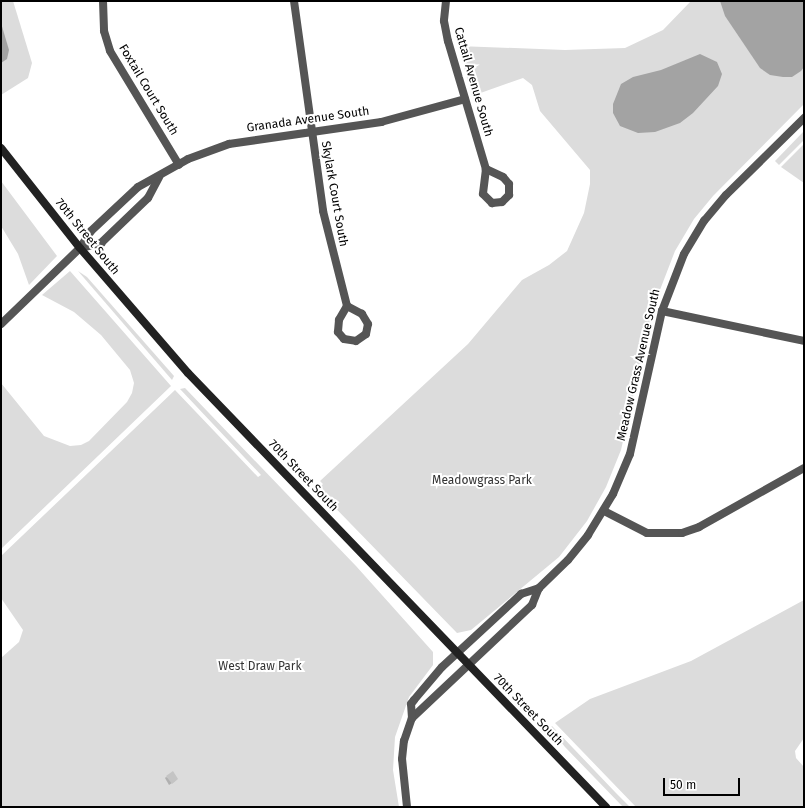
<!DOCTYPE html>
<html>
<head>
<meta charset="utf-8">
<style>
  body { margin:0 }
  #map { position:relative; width:805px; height:808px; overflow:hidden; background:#fff; font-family:"Fira Sans",sans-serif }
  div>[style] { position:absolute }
  .green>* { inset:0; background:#dcdcdc }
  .water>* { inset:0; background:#a3a3a3 }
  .shadow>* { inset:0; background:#0003 }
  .building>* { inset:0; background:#c4c4c4 }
  .minor>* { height:8px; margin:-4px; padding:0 4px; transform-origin:4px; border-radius:4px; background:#555 }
  .secondary>* { height:8px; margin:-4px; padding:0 4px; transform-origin:4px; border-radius:4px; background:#222 }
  span { translate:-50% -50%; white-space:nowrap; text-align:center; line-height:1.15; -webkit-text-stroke:4px #fff; paint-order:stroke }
  .street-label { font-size:12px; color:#000 }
  .park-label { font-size:12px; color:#333 }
  .frame { position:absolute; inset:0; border:2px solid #000; pointer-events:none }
  .scale { position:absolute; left:663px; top:778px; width:77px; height:18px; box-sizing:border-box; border:2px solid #000; border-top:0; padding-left:5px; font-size:12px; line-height:14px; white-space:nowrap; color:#000; -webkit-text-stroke:3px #fff; paint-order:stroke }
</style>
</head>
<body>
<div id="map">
  <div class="green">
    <i style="clip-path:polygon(1px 1px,13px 1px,32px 63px,28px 78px,1px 95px)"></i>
    <i style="clip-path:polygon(691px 1px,804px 1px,804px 104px,713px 196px,694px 219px,675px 251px,653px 308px,621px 450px,606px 487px,587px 521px,559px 557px,471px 630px,457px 633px,314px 486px,317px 484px,320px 487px,323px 484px,320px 481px,468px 344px,522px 280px,549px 265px,567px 251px,584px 213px,590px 184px,590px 170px,540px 111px,532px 85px,523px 78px,472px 96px,458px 46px,565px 50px,625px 48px,663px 30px)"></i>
    <i style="clip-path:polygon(804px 131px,804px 140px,779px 165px,775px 161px)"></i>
    <i style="clip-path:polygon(803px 145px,804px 146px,804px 183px,781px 167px)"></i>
    <i style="clip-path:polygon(1px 181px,57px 256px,29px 285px,18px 254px,1px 226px)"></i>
    <i style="clip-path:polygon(70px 271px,171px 386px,1px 549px,1px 383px,44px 436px,70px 446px,81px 445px,89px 441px,127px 402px,132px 393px,134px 383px,130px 370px,101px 335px,74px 312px,42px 295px)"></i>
    <i style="clip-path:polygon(78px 271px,87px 277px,174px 376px,172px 380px)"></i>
    <i style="clip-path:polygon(185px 388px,356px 566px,433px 652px,433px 665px,409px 697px,395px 737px,393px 770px,399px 807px,1px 807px,1px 658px,19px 642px,23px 630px,1px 598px,1px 556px,175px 390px,258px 477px,261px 475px,180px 389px)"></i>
    <i style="clip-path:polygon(804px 600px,804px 738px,795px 751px,796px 758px,804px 767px,804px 807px,636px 807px,555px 723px,590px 699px,691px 661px)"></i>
    <i style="clip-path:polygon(552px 726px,616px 793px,630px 807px,623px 807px,565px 747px,550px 728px)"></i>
  </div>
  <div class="water">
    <i style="clip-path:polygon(720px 1px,804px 1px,804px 67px,801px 71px,792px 77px,783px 77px,770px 75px,760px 68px,725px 16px)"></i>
    <i style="clip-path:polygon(1px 23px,9px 50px,7px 59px,1px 63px)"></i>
    <i style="clip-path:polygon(700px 54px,717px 62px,722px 74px,718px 86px,693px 113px,680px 123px,655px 132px,638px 133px,620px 126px,613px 113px,613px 104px,621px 84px,633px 77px,661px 70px)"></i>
  </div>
  <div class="shadow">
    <i style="clip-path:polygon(166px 777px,175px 781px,169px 785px,165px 778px)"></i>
  </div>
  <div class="building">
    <i style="clip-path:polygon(173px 771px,178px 779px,172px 784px,166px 776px)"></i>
  </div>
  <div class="minor">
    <i style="left:103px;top:1px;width:30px;rotate:88deg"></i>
    <i style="left:104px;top:31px;width:21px;rotate:73deg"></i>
    <i style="left:110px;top:51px;width:133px;rotate:58.8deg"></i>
    <i style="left:294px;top:1px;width:212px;rotate:82.1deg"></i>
    <i style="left:323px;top:211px;width:98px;rotate:75.8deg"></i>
    <i style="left:347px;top:306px;width:16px;rotate:120deg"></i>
    <i style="left:339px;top:320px;width:12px;rotate:95deg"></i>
    <i style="left:338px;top:332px;width:9px;rotate:49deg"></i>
    <i style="left:344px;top:339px;width:12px;rotate:9deg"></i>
    <i style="left:356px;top:341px;width:12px;rotate:-35deg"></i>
    <i style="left:366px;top:334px;width:10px;rotate:-79deg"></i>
    <i style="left:368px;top:324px;width:12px;rotate:-121deg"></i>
    <i style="left:362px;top:314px;width:17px;rotate:-152deg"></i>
    <i style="left:446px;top:1px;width:20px;rotate:96deg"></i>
    <i style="left:444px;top:21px;width:20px;rotate:79deg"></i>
    <i style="left:448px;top:41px;width:134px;rotate:73.5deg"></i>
    <i style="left:486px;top:169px;width:25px;rotate:97deg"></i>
    <i style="left:483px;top:194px;width:13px;rotate:45deg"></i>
    <i style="left:492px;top:203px;width:10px;rotate:-6deg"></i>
    <i style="left:502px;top:202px;width:10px;rotate:-45deg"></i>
    <i style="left:509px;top:195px;width:11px;rotate:-90deg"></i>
    <i style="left:509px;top:184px;width:9px;rotate:-131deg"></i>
    <i style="left:503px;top:177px;width:19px;rotate:-155deg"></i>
    <i style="left:80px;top:248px;width:22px;rotate:-13deg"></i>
    <i style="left:101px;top:243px;width:65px;rotate:-43.8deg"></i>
    <i style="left:148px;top:198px;width:24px;rotate:-62deg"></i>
    <i style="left:662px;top:311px;width:145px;rotate:11.9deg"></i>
    <i style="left:1px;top:324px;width:110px;rotate:-43.9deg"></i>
    <i style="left:80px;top:248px;width:20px;rotate:-57deg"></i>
    <i style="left:91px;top:231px;width:64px;rotate:-43.1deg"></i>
    <i style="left:138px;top:187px;width:57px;rotate:-29.2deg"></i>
    <i style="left:188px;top:159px;width:44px;rotate:-20.1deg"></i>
    <i style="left:229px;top:144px;width:154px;rotate:-8.2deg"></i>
    <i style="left:381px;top:122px;width:87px;rotate:-15.3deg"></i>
    <i style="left:604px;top:511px;width:48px;rotate:27.1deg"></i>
    <i style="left:647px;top:533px;width:35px"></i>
    <i style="left:682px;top:533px;width:18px;rotate:-19deg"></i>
    <i style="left:699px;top:527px;width:120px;rotate:-29.3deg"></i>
    <i style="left:412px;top:718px;width:165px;rotate:-43.3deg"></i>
    <i style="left:532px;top:605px;width:18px;rotate:-68deg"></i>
    <i style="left:407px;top:807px;width:48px;rotate:-95.9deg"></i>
    <i style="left:402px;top:759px;width:18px;rotate:-84deg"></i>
    <i style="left:404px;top:741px;width:24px;rotate:-71deg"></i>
    <i style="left:412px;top:718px;width:14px;rotate:-94deg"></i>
    <i style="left:411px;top:704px;width:5px;rotate:-53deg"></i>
    <i style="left:414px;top:700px;width:43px;rotate:-49.7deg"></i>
    <i style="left:442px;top:667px;width:108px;rotate:-42.7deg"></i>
    <i style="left:521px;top:594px;width:19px;rotate:-18deg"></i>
    <i style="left:539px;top:588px;width:40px;rotate:-44deg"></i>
    <i style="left:568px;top:560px;width:32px;rotate:-51deg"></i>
    <i style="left:588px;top:535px;width:48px;rotate:-58.6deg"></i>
    <i style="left:613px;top:494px;width:43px;rotate:-67deg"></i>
    <i style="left:630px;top:454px;width:147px;rotate:-77.4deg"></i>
    <i style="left:662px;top:311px;width:61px;rotate:-68.9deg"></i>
    <i style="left:684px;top:254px;width:39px;rotate:-59deg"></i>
    <i style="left:704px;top:221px;width:34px;rotate:-50deg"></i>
    <i style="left:726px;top:195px;width:110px;rotate:-44.6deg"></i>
  </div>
  <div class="secondary">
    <i style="left:1px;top:148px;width:127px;rotate:51.7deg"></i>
    <i style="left:80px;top:248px;width:165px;rotate:49.2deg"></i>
    <i style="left:188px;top:373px;width:603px;rotate:46.08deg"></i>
  </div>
  <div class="street-label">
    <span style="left:473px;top:82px;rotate:74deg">Cattail Avenue South</span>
    <span style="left:148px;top:90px;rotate:59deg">Foxtail Court South</span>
    <span style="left:308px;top:120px;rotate:-8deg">Granada Avenue South</span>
    <span style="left:334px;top:194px;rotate:80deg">Skylark Court South</span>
    <span style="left:87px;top:237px;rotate:51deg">70th Street South</span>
    <span style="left:639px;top:365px;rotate:-77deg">Meadow Grass Avenue South</span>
    <span style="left:303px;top:476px;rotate:46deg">70th Street South</span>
    <span style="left:528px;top:710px;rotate:46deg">70th Street South</span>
  </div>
  <div class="park-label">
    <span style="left:482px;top:481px">Meadowgrass Park</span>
    <span style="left:260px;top:667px">West Draw Park</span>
  </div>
  <div class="frame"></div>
  <div class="scale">50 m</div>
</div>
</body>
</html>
